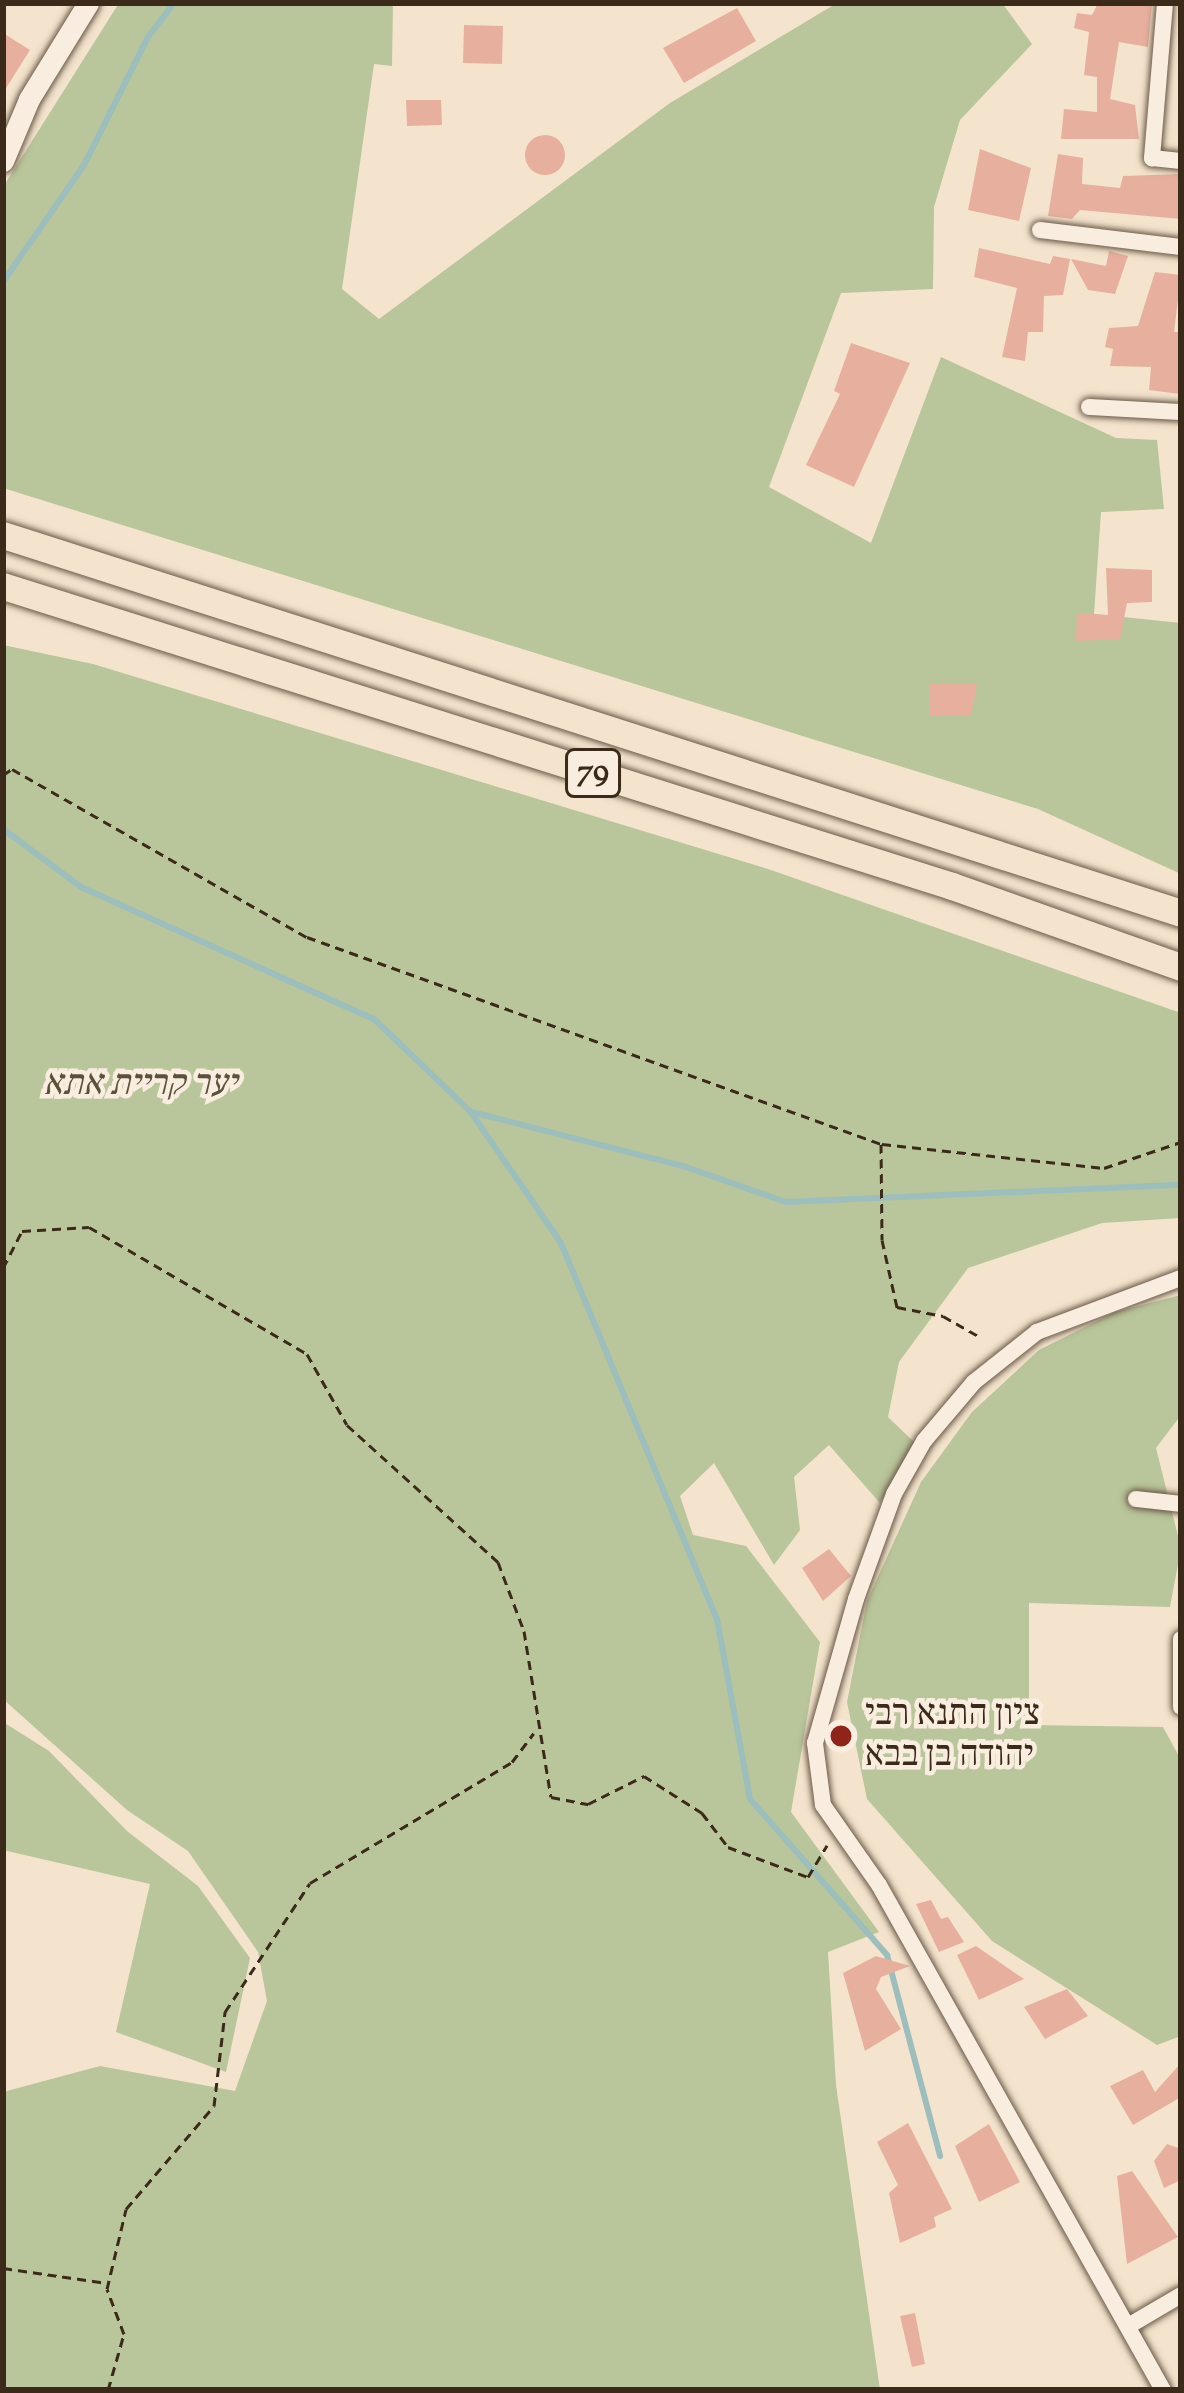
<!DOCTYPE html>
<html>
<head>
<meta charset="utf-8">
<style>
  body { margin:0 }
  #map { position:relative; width:1184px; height:2393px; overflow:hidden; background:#f4e4cd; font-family:"Sorts Mill Goudy","Frank Ruhl Libre",serif }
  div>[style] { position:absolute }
  .green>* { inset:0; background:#b9c59a }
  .stream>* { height:6px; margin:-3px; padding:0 3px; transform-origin:3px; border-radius:3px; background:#9cbebc }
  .building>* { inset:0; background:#e7b09e }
  .round { border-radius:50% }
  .path>* { height:3px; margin-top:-1.5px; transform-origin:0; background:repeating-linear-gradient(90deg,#3b2a1a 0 9px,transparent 0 15px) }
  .roads { filter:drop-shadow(0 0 3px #695847) drop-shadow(0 0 3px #695847) }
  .minor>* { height:16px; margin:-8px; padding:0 8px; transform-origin:8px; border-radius:8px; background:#f8edde }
  .tertiary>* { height:21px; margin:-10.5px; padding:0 10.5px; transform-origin:10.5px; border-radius:10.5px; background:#f8edde }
  .trunk>* { height:27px; margin:-13.5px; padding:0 13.5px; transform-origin:13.5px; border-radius:13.5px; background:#f4e4cd }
  .dots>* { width:33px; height:33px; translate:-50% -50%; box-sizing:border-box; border:6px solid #f8edde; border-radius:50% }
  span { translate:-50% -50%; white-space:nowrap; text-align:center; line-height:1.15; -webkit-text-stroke:9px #f8edde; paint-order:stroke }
  .shield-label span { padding:3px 9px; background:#f8edde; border:3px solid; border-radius:9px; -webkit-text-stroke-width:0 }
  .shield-label { font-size:33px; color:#3b2a1a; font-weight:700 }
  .park-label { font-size:36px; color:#5a513a; font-style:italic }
  .poi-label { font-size:36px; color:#3b2a1a }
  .left { translate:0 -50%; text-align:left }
  .frame { position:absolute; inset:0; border:6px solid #3b2a1a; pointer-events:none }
</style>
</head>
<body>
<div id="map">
  <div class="green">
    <i style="clip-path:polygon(119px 3px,393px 3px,392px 66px,374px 64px,342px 289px,379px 319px,670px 103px,837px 3px,1002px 3px,1032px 44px,960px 120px,934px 207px,933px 289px,841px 293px,769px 487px,871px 543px,941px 357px,1116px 438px,1157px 440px,1164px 509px,1101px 512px,1094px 614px,1181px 623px,1181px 874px,1038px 809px,3px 488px,3px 187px)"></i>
    <i style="clip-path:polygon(3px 645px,93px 664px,771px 870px,1181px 1013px,1181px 1218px,1102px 1223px,968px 1268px,899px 1362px,888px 1417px,915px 1443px,880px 1503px,829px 1445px,794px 1477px,800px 1530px,774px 1565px,714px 1463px,680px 1496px,693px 1535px,746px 1546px,820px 1642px,791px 1812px,879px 1932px,828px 1952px,836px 2085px,880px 2390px,3px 2390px,3px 2092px,100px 2066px,235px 2091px,267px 2001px,258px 1952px,188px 1851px,127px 1810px,3px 1699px)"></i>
    <i style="clip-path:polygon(1181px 1295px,1181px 1415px,1156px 1448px,1181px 1548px,1170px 1607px,1029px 1603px,1029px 1725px,1163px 1727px,1181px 1760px,1181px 2036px,1157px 2045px,992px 1941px,867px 1799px,847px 1702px,867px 1601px,921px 1482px,972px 1412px,1039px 1350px,1115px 1312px)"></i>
    <i style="clip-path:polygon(3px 1722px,49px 1751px,127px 1831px,198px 1886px,250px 1958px,226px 2072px,116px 2032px,150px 1884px,3px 1850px)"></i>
  </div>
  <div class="stream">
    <i style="left:3px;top:282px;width:142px;rotate:-55.3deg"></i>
    <i style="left:84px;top:165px;width:143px;rotate:-63.4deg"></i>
    <i style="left:148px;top:37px;width:43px;rotate:-52.6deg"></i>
    <i style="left:3px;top:829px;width:97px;rotate:36.6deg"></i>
    <i style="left:81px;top:887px;width:321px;rotate:24.3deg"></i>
    <i style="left:374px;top:1019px;width:133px;rotate:43.8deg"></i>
    <i style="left:470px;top:1111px;width:160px;rotate:55.4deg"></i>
    <i style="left:561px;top:1243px;width:407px;rotate:67.5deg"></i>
    <i style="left:717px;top:1619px;width:183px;rotate:79.6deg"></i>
    <i style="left:750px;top:1799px;width:208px;rotate:48.7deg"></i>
    <i style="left:887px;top:1955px;width:208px;rotate:75.2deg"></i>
    <i style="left:472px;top:1112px;width:221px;rotate:14.4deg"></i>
    <i style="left:686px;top:1167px;width:106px;rotate:19.3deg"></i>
    <i style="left:786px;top:1202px;width:395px;rotate:-2.5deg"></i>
  </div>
  <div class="building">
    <i style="clip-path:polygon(1098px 3px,1152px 3px,1148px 47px,1119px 42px,1110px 99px,1135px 105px,1139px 139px,1061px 139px,1064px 109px,1097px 112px,1097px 77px,1084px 75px,1089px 32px,1074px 28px,1077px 13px,1092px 15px)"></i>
    <i style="clip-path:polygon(737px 8px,756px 41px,684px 83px,663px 48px)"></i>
    <i style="clip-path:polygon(464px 25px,503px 26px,502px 64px,463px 63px)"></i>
    <i style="clip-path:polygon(3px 33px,30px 50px,3px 93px)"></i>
    <i style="clip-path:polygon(406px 100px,441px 100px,442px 125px,407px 126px)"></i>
    <i class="round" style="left:525px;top:135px;width:40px;height:40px"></i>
    <i style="clip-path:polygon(980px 149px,1031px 168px,1019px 221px,968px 210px)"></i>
    <i style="clip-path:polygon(1058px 154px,1083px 158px,1082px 184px,1120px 188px,1123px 176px,1181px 174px,1181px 219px,1080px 210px,1072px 219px,1048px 216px)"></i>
    <i style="clip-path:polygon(979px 248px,1050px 264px,1053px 256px,1070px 259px,1063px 295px,1044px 296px,1043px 332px,1028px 332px,1025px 361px,1002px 357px,1017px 288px,974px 277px)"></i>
    <i style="clip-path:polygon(1109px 251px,1128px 256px,1115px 294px,1088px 290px,1071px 259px,1106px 266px)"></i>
    <i style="clip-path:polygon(1155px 272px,1181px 275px,1174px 332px,1181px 332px,1180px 394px,1149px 390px,1151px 367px,1110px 366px,1113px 349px,1105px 347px,1109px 328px,1138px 326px)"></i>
    <i style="clip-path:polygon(851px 343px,910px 363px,854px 487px,806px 465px,840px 394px,834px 391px)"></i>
    <i style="clip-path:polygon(1106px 568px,1152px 570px,1152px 602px,1127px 603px,1120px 639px,1076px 641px,1077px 613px,1108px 615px)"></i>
    <i style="clip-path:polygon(929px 684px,977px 684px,971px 716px,929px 715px)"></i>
    <i style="clip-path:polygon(829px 1549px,851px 1576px,823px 1601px,802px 1568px)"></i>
    <i style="clip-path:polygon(931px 1900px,941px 1919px,948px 1917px,964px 1942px,939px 1952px,916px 1904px)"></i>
    <i style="clip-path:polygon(976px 1946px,1024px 1979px,979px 2000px,957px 1955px)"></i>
    <i style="clip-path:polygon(876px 1956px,910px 1966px,881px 1977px,876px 1989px,901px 2029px,865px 2051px,843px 1973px)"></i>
    <i style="clip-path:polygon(1067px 1989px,1088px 2016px,1045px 2039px,1024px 2007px)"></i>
    <i style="clip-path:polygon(1181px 2063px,1181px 2097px,1133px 2125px,1110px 2086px,1143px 2070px,1155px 2092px)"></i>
    <i style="clip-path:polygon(908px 2123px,952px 2209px,934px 2217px,936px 2227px,900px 2243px,889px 2193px,898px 2185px,877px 2142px)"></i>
    <i style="clip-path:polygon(989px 2124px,1020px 2182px,979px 2202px,955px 2146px)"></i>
    <i style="clip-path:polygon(1167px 2144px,1181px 2149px,1181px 2180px,1164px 2188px,1154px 2161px)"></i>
    <i style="clip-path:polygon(1132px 2171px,1178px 2237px,1127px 2264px,1117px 2176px)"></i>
    <i style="clip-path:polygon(915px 2313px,925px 2364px,912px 2367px,900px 2316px)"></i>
  </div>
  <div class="path">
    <i style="left:3px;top:775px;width:11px;rotate:-34deg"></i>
    <i style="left:12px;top:769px;width:339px;rotate:29.7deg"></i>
    <i style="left:307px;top:937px;width:610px;rotate:19.83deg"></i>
    <i style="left:881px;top:1144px;width:96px;rotate:89.4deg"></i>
    <i style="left:882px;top:1240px;width:69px;rotate:77.4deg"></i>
    <i style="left:897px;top:1307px;width:47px;rotate:11.1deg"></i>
    <i style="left:943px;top:1316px;width:40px;rotate:29.7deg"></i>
    <i style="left:882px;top:1144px;width:223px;rotate:6.2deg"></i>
    <i style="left:1104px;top:1168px;width:81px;rotate:-18.7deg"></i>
    <i style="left:3px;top:1268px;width:42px;rotate:-62.8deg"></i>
    <i style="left:22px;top:1231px;width:67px;rotate:-3.4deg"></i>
    <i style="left:89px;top:1227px;width:252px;rotate:30.2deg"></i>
    <i style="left:307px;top:1354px;width:81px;rotate:60.6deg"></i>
    <i style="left:347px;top:1425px;width:204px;rotate:42.2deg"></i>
    <i style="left:498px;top:1562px;width:74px;rotate:69.4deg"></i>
    <i style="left:524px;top:1631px;width:168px;rotate:80.8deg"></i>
    <i style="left:551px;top:1797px;width:38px;rotate:11deg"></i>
    <i style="left:588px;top:1804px;width:63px;rotate:-26.6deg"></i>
    <i style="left:644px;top:1776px;width:69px;rotate:32.5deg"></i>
    <i style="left:702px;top:1813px;width:43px;rotate:52.6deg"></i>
    <i style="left:728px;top:1847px;width:85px;rotate:20.6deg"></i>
    <i style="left:808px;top:1877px;width:37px;rotate:-59deg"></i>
    <i style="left:3px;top:2268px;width:105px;rotate:8.2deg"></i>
    <i style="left:108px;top:2390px;width:58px;rotate:-74.1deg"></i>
    <i style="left:124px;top:2334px;width:48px;rotate:-110.7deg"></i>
    <i style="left:107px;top:2289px;width:82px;rotate:-76.6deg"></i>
    <i style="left:126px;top:2209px;width:135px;rotate:-49.5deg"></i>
    <i style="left:214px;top:2106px;width:95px;rotate:-83.3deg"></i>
    <i style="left:225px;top:2012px;width:154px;rotate:-56.6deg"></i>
    <i style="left:310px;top:1883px;width:235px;rotate:-30.9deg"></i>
    <i style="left:512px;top:1762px;width:36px;rotate:-53deg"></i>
  </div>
  <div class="roads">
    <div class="minor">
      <i style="left:1165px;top:3px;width:156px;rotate:94.8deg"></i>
      <i style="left:1152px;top:158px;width:29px;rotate:6deg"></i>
      <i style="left:1040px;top:230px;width:142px;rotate:6.9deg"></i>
      <i style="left:1089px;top:407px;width:92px;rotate:3.1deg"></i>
      <i style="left:1136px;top:1499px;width:45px;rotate:6.3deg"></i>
      <i style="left:1181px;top:1639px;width:68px;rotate:90deg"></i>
      <i style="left:1130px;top:2325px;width:59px;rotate:-30.5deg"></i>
      <i style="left:1163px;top:2390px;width:579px;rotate:-119.35deg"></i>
      <i style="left:879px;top:1885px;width:98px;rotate:-125deg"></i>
      <i style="left:823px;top:1805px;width:63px;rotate:-97.4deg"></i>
      <i style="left:815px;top:1743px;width:150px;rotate:-74.1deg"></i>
      <i style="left:856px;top:1599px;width:112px;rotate:-70.1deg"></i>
      <i style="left:894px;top:1494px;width:61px;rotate:-60.5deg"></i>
      <i style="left:924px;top:1441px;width:77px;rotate:-49.7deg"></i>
      <i style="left:974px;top:1382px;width:80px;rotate:-38.4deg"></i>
      <i style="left:1037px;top:1332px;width:154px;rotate:-20.6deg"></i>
    </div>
    <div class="tertiary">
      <i style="left:3px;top:161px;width:67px;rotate:-67.2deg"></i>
      <i style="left:29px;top:99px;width:113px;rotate:-58.4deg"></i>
    </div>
    <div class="trunk">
      <i style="left:3px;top:535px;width:1237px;rotate:17.79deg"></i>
      <i style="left:3px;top:586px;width:995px;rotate:17.54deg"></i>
      <i style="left:952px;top:886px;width:243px;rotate:19.5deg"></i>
    </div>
  </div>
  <div class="dots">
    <i style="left:841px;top:1736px;background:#8f2418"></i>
  </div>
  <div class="shield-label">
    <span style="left:593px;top:773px">79</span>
  </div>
  <div class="park-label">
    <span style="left:140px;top:1086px">יער קריית אתא</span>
  </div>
  <div class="poi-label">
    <span class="left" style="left:865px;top:1736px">ציון התנא רבי<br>יהודה בן בבא</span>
  </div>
  <div class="frame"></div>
</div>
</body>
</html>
